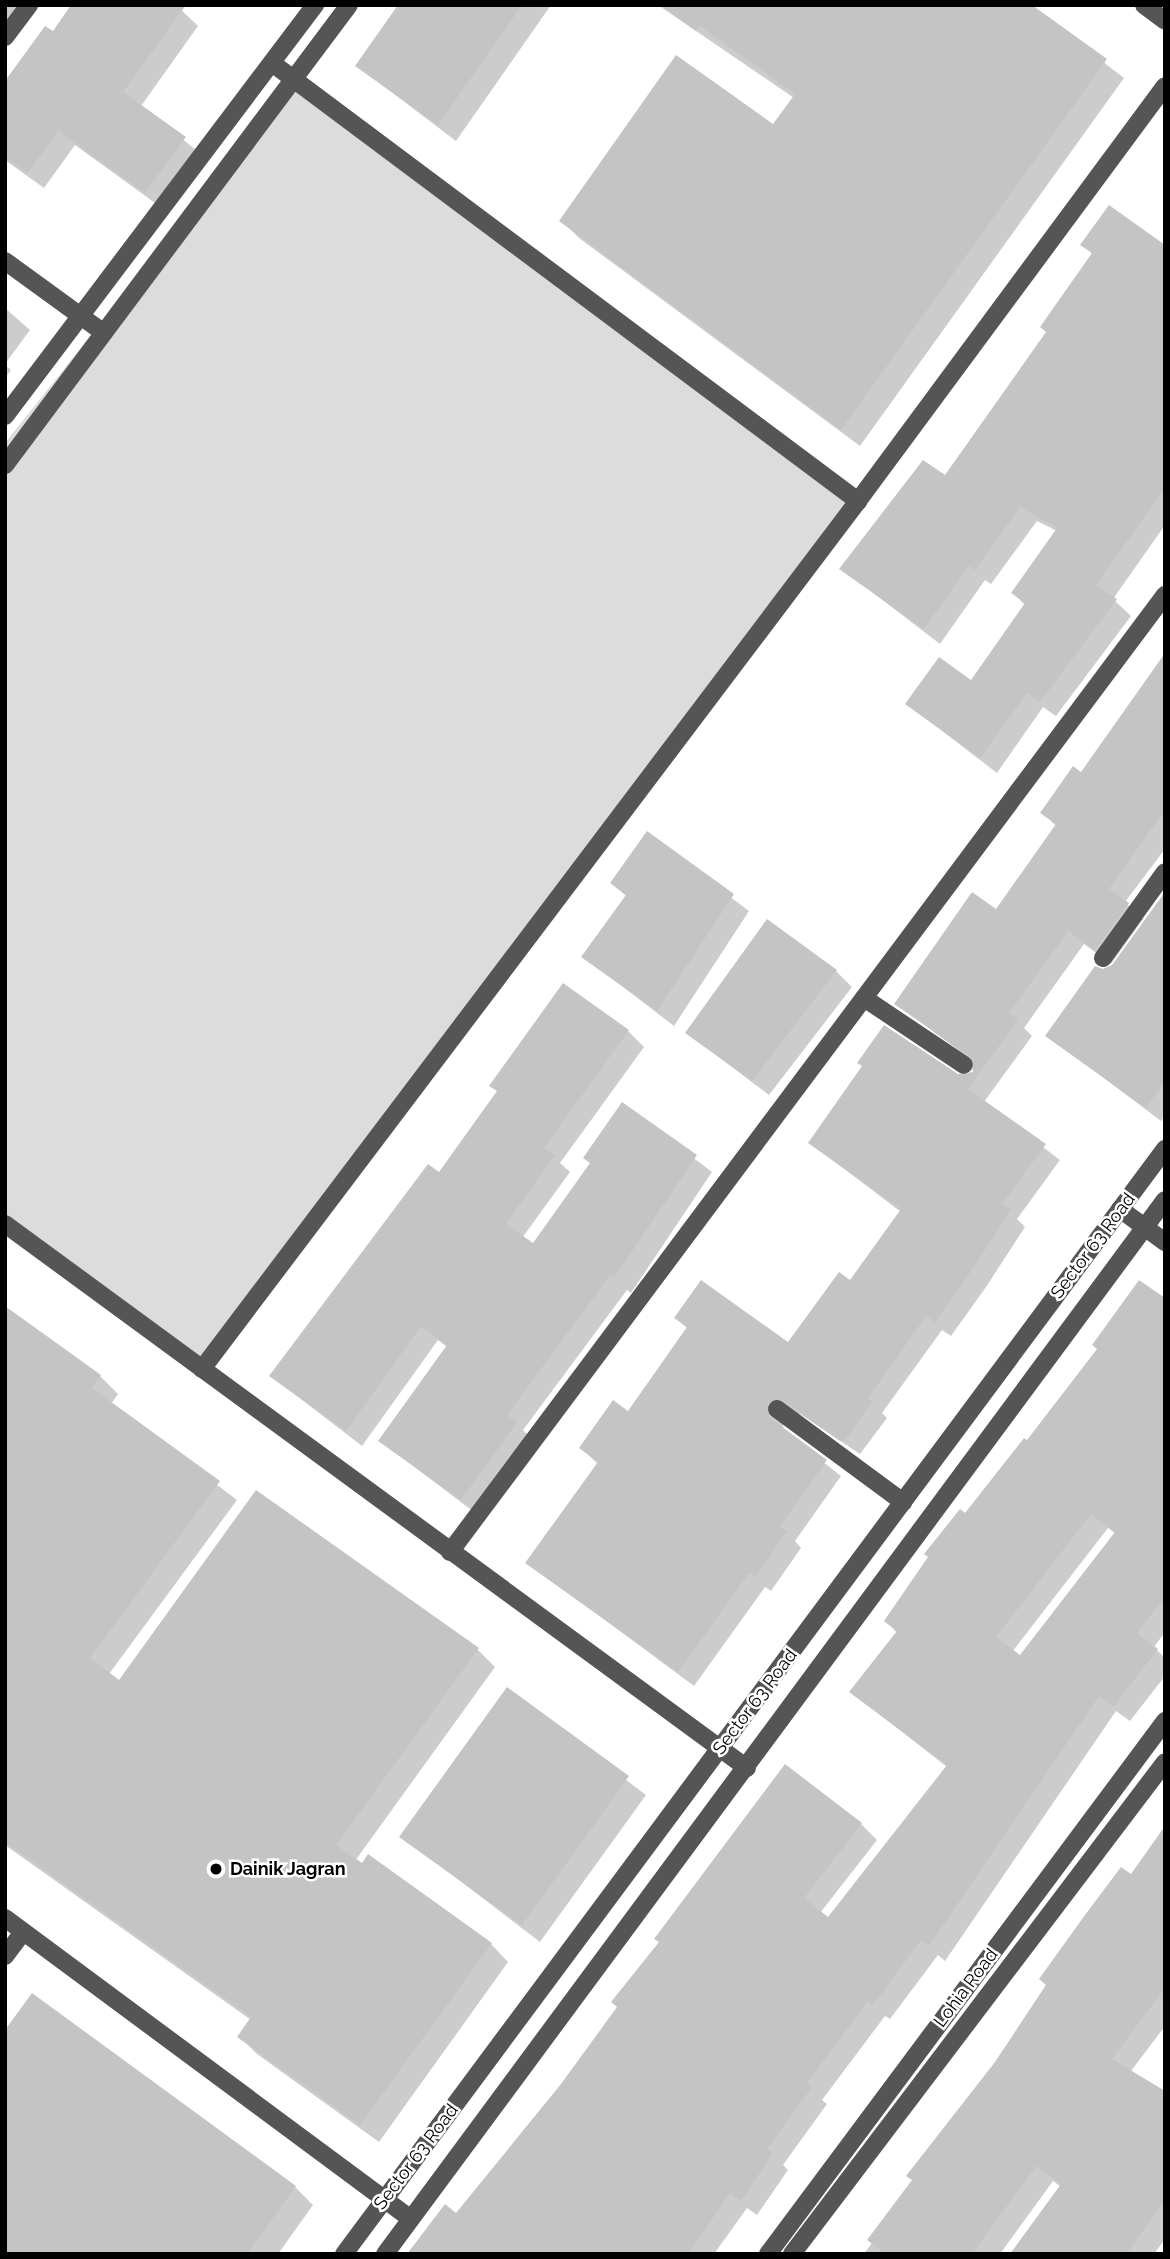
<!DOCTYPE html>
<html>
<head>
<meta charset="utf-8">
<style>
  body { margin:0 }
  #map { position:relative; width:1170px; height:2259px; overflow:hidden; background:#fff; font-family:Raleway,sans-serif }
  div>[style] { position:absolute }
  .green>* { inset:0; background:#dcdcdc }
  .shadow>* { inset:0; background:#0003 }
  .building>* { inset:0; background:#c4c4c4 }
  .minor>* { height:18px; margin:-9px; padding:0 9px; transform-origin:9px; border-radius:9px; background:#555 }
  .dots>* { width:19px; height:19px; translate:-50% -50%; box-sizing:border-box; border:4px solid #fff; border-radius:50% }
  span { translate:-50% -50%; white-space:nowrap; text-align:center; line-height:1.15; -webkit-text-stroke:5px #fff; paint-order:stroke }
  .street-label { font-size:18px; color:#000 }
  .poi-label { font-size:18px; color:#000; font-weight:700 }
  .left { translate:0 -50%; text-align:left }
  .frame { position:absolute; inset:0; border:7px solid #000; pointer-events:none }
</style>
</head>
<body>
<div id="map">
  <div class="green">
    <i style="clip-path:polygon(294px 80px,858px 501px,202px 1369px,5px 1224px,5px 443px)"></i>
  </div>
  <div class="shadow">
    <i style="clip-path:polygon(5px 5px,22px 5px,5px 29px)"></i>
    <i style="clip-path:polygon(176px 5px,198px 26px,141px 106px,201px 154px,162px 208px,75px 145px,44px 188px,5px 160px,5px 82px,53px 33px)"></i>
    <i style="clip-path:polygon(400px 5px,551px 5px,456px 141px,357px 66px)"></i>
    <i style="clip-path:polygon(658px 5px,1029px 5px,1124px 78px,860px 446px,579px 238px,561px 220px,774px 127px,794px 98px)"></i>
    <i style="clip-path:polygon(1083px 244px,1165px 247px,1165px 525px,1113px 599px,1131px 616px,1056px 716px,1043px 707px,997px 773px,907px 704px,971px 682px,1025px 605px,1013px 593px,1057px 531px,1037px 521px,991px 584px,985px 580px,940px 644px,842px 569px,945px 477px,1048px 333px,1093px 255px)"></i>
    <i style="clip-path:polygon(5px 308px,30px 330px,5px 364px)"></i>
    <i style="clip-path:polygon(5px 365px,11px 370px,5px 378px)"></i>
    <i style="clip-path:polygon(1165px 656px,1165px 849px,1125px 902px,1143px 919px,1111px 964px,1084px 944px,1024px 1028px,1032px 1036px,984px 1102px,1060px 1160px,1017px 1219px,1025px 1227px,986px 1287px,951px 1336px,942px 1330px,882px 1413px,887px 1418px,860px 1454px,800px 1414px,782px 1418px,784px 1431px,841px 1476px,795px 1541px,801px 1548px,771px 1591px,765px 1587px,694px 1686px,528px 1563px,598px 1464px,581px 1448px,628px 1413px,688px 1329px,676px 1318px,789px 1344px,851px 1282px,901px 1212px,810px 1143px,957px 1076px,975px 1073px,973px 1061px,896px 1004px,997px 912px,1057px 827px,1042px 812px,1081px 774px)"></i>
    <i style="clip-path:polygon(647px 834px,749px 911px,674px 1026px,584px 957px,627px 897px,612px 883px)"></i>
    <i style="clip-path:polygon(1165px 895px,1165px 1116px,1161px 1121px,1048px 1036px,1103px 971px,1114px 966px)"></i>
    <i style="clip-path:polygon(836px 971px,852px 987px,769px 1095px,687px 1033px)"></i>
    <i style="clip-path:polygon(628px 1031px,644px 1047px,560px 1163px,570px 1172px,522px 1238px,533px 1246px,592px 1164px,623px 1104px,712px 1172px,631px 1293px,627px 1290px,523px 1430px,532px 1439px,478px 1515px,380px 1441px,447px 1347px,438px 1340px,362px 1446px,271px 1376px,439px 1174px)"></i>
    <i style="clip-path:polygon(evenodd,1165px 1301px,1165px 1632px,1154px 1647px,1165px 1658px,1165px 1676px,1130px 1721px,1116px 1711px,945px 1961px,938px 1955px,890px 2019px,885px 2016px,822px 2100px,827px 2104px,783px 2165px,788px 2170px,757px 2215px,747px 2208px,714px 2254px,417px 2254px,861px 1824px,877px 1840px,820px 1913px,828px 1919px,947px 1767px,851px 1692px,897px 1633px,886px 1621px,965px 1515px,1027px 1443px,1165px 1301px,1108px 1528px,1116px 1534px,1021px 1658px,1012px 1652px,1108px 1528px)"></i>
    <i style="clip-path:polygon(5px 1308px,100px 1376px,118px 1394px,111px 1404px,237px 1500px,109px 1674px,120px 1682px,477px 1649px,495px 1667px,355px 1861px,491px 1944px,508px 1962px,379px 2142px,257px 2054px,239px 2036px,251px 2020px,5px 1845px)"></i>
    <i style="clip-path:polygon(507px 1690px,646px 1795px,540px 1942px,401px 1836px)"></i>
    <i style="clip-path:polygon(1165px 1829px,1165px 2026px,1131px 2071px,1165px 2094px,1165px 2239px,1154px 2254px,1012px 2254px,1061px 2187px,1053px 2181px,1000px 2254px,864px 2254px)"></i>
    <i style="clip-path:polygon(295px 2187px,313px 2205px,278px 2254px,5px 2254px)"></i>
  </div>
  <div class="building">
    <i style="clip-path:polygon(71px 5px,186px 5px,123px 92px,186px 137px,145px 193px,58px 131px,28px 173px,5px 157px,5px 81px,45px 26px,53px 31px)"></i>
    <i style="clip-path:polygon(398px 5px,522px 5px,438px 125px,355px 66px)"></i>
    <i style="clip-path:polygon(660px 5px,1032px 5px,1107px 59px,841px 430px,559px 221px,676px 55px,773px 124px,795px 94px,700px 26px,696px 31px)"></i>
    <i style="clip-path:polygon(1109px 205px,1165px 245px,1165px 488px,1096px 585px,1117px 599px,1040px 702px,1027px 693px,980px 758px,905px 704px,939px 657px,971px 680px,1025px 603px,1011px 593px,1057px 528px,1020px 507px,975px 570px,969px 566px,924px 629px,839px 569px,923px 460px,945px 475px,1046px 332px,1040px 327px,1092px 253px,1080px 245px)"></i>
    <i style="clip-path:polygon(1165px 653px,1165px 810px,1109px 889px,1129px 903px,1095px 950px,1068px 931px,1009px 1013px,1018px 1020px,968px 1089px,1046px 1144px,1002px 1204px,1011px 1210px,971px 1271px,935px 1322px,926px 1316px,868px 1398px,873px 1401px,845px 1440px,840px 1441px,783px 1400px,768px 1403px,770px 1418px,827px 1460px,780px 1526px,787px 1531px,755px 1577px,749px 1573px,678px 1672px,525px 1563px,598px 1462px,579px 1448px,613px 1400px,628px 1411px,687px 1327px,674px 1318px,701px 1280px,788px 1342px,839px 1272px,850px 1280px,901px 1209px,808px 1143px,862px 1066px,857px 1063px,884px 1025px,958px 1074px,973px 1072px,970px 1056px,894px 1004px,972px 892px,996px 909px,1056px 824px,1040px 813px,1073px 766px,1081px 772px)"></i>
    <i style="clip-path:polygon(647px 831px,734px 894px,657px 1011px,581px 957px,626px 895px,610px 883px)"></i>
    <i style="clip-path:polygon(1165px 892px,1165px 1081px,1146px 1108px,1045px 1036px,1095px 966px,1103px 969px,1112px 965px)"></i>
    <i style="clip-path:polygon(767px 919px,837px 970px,752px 1081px,685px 1033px)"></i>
    <i style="clip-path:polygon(563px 983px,629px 1030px,544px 1148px,555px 1155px,506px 1224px,533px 1243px,590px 1163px,583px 1158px,622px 1102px,697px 1155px,614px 1278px,610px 1275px,507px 1415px,517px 1422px,461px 1500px,378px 1441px,447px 1345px,421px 1326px,346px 1431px,269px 1376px,428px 1164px,439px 1172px,497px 1091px,489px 1086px)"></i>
    <i style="clip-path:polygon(evenodd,1139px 1280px,1165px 1298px,1165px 1597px,1137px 1633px,1158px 1649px,1113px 1707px,1099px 1696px,929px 1946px,921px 1940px,873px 2005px,868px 2001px,807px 2083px,812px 2087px,767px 2149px,773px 2153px,741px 2201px,730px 2193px,688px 2254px,407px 2254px,445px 2204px,456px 2213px,561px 2084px,617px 2007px,611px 2002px,659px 1942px,654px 1939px,785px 1764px,862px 1823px,804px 1898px,828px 1917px,947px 1765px,849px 1692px,897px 1631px,884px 1621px,928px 1557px,924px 1554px,960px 1509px,965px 1513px,1024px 1438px,1027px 1440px,1097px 1349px,1092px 1345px,1139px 1280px,1091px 1514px,1115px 1532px,1020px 1655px,996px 1637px,1091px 1514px)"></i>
    <i style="clip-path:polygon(5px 1306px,101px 1375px,92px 1388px,220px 1481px,90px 1658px,119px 1680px,256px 1490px,479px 1648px,336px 1845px,362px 1863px,368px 1854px,492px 1943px,360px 2125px,237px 2037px,251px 2017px,5px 1842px)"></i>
    <i style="clip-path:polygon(507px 1687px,629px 1776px,522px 1925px,399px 1837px)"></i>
    <i style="clip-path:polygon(1165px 1826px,1165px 1988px,1112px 2059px,1165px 2091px,1165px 2200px,1126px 2254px,1010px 2254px,1061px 2184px,1036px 2166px,972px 2254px,886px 2254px,867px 2240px,912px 2180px,906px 2176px,995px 2062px,1046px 1985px,1039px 1979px,1085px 1915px,1121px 1867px,1131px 1874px)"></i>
    <i style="clip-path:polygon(32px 1993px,296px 2186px,247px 2254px,5px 2254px,5px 2030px)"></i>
  </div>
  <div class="minor">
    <i style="left:1144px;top:5px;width:26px;rotate:37deg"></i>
    <i style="left:5px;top:37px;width:40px;rotate:-53deg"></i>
    <i style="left:272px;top:63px;width:732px;rotate:36.78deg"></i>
    <i style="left:5px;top:261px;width:122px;rotate:36deg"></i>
    <i style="left:5px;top:416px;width:515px;rotate:-52.97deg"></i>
    <i style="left:5px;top:465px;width:574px;rotate:-53.21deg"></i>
    <i style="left:1103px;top:958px;width:106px;rotate:-54.2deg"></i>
    <i style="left:864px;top:998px;width:120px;rotate:33.8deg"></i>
    <i style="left:1120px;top:1209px;width:56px;rotate:36.3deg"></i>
    <i style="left:5px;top:1224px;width:920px;rotate:36.25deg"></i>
    <i style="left:202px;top:1369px;width:1088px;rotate:-52.92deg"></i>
    <i style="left:858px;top:501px;width:516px;rotate:-53.51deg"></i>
    <i style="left:777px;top:1409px;width:157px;rotate:36.4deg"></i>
    <i style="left:450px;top:1552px;width:1195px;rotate:-53.24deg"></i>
    <i style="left:5px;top:1918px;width:505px;rotate:36.55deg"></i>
    <i style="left:5px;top:1956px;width:30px;rotate:-53deg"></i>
    <i style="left:344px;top:2254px;width:1377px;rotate:-53.39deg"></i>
    <i style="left:385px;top:2254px;width:1311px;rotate:-53.5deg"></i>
    <i style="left:768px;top:2254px;width:665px;rotate:-53.32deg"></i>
    <i style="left:792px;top:2254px;width:617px;rotate:-52.83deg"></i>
  </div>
  <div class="dots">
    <i style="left:216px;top:1869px;background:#000"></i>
  </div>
  <div class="street-label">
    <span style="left:1093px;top:1246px;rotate:-53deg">Sector 63 Road</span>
    <span style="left:755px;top:1702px;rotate:-53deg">Sector 63 Road</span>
    <span style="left:966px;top:1988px;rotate:-53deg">Lohia Road</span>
    <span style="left:416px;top:2157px;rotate:-53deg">Sector 63 Road</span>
  </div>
  <div class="poi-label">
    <span class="left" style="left:230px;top:1869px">Dainik Jagran</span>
  </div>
  <div class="frame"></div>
</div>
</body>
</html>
